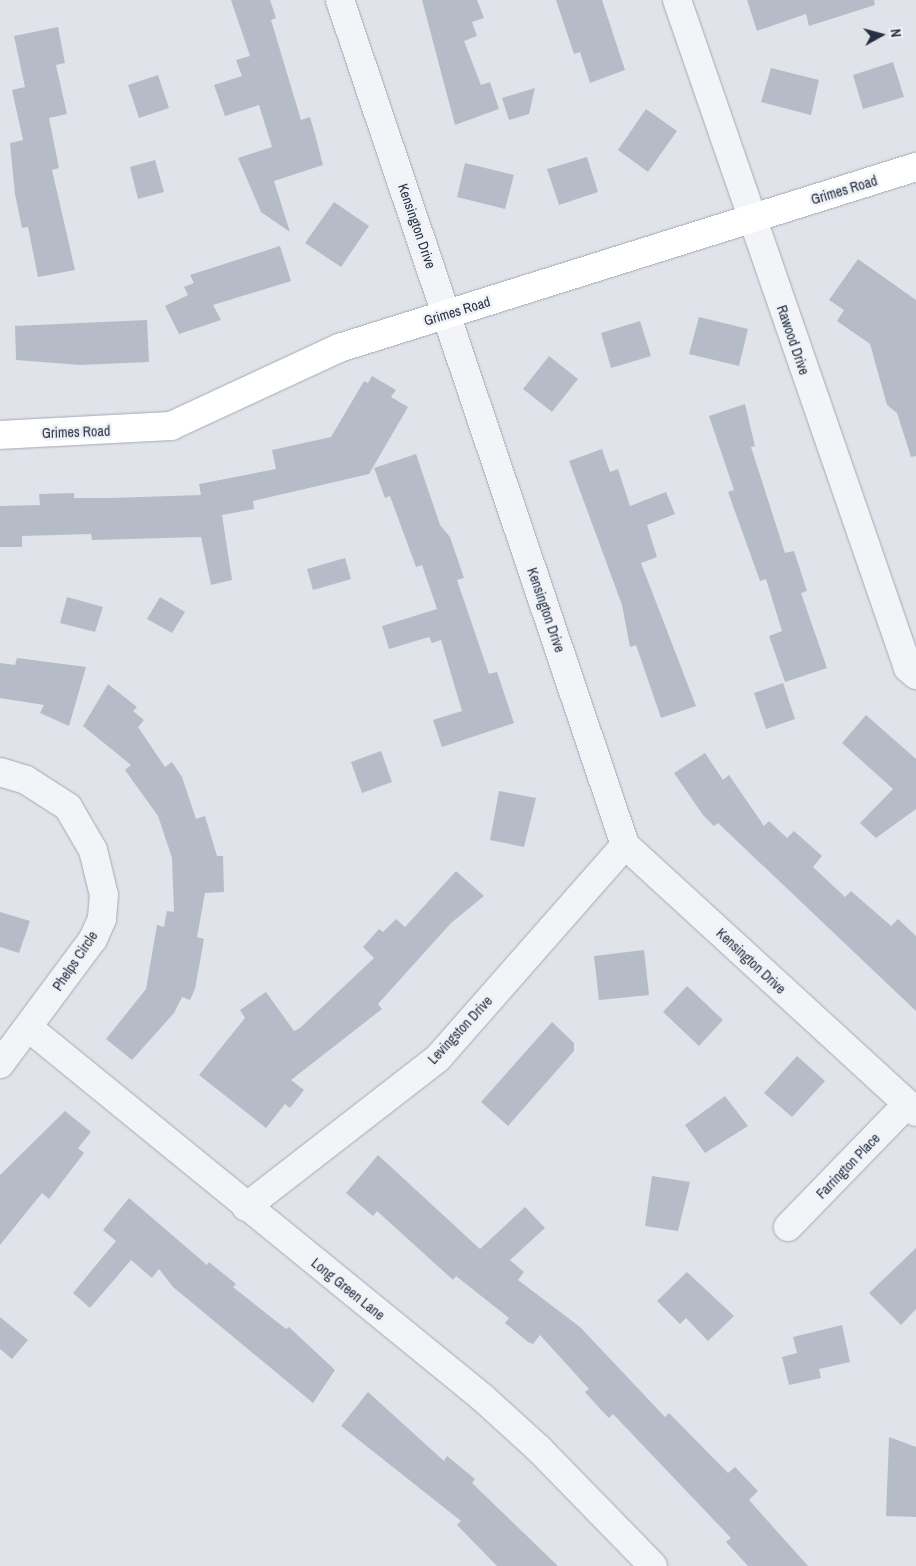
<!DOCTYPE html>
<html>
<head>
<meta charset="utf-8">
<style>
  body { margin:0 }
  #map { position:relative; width:916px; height:1566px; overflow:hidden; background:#e0e3e9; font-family:"Archivo Narrow",sans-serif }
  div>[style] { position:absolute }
  .building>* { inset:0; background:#b6bcc7 }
  .roads { filter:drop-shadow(0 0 1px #a5aab4) drop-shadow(0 0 1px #a5aab4) }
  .street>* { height:28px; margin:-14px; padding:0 14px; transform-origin:14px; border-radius:14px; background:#f3f4f7 }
  .secondary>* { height:28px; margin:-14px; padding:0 14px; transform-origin:14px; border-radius:14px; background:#fff }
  span { translate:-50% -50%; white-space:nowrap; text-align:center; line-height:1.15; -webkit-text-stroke:5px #eff2f7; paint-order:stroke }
  .street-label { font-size:14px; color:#273042 }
  .north { position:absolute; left:856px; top:10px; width:50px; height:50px; -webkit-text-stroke:4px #eff2f7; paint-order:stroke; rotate:83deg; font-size:14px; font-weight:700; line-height:20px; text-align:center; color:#273042 }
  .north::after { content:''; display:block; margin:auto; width:18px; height:22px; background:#273042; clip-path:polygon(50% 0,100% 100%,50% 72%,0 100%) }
</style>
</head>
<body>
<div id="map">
  <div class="building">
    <i style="clip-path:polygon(231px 0,270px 0,276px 18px,271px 20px,301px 120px,310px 117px,316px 138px,323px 165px,274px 181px,290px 232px,261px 212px,238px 158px,272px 147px,259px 105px,225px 116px,214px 85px,242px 76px,236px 60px,250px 56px)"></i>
    <i style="clip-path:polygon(422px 0,477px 0,484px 18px,472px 22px,477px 36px,464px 41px,481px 85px,490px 82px,499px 109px,455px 125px)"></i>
    <i style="clip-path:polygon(556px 0,602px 0,625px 70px,590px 83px,580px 52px,574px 54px)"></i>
    <i style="clip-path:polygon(747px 0,874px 0,875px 5px,809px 26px,806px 14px,757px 31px)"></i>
    <i style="clip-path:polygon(58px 27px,65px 63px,56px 65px,67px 114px,49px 118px,59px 168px,52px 170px,75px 270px,38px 277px,28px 227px,22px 228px,15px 194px,10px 143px,23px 140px,12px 90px,25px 87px,14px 36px)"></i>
    <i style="clip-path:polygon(893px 62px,904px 97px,863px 109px,853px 75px)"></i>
    <i style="clip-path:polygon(771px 68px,819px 80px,811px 115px,761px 102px)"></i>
    <i style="clip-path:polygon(158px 75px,169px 108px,139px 118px,128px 85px)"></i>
    <i style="clip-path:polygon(535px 88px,529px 114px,509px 120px,502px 98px)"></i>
    <i style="clip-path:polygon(646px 109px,677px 131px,648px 172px,618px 150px)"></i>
    <i style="clip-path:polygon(587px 157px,598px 192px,559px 205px,547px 169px)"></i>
    <i style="clip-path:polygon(155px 160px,164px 192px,138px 199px,130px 167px)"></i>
    <i style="clip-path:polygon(465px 163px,514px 175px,505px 209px,457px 197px)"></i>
    <i style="clip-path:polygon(334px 202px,369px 226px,341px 267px,305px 243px)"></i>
    <i style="clip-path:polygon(280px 246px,291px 281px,213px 305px,221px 320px,179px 334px,165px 306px,188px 295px,184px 287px,194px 283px,190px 275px)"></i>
    <i style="clip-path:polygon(858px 259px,916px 300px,916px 456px,911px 457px,897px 413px,887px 405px,870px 344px,837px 321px,844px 310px,829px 300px)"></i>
    <i style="clip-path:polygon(699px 317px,748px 329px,739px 366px,689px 354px)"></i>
    <i style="clip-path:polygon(147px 320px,149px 362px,80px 365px,16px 360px,15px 326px)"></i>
    <i style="clip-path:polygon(640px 321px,651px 356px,611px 368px,601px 333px)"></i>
    <i style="clip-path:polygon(549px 356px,578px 379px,552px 412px,523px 389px)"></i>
    <i style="clip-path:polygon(372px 376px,396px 390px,391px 397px,408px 407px,369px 474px,253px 501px,254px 509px,222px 515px,232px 580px,211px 585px,201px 537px,92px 540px,91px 534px,22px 536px,22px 547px,0 547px,0 506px,40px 505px,39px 494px,74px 493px,74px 498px,110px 498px,201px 495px,199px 484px,276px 469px,272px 450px,331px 437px,364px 381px,368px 383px)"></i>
    <i style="clip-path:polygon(745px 404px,755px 446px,751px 447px,785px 553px,794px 551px,807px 591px,801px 593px,827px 668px,785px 682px,769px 636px,782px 631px,766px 579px,760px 581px,728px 492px,734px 490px,709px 416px)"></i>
    <i style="clip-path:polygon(602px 449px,610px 472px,618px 469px,630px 506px,666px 492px,675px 514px,647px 525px,657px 557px,641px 563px,696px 706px,661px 718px,636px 645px,630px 647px,622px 605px,569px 461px)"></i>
    <i style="clip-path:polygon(416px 454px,440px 525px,450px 537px,464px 578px,457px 580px,489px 674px,497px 672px,514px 723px,442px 747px,433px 720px,462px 711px,441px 640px,432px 643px,429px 637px,389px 649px,382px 626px,437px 609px,422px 565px,416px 567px,390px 496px,385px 498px,374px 468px)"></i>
    <i style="clip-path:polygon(345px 558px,351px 579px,313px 590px,307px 569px)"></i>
    <i style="clip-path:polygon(67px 597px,103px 607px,95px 632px,60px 623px)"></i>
    <i style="clip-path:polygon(160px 597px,185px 612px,172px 633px,147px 619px)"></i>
    <i style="clip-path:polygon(17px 658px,86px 667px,69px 726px,40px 713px,44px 705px,0 698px,0 663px,15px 665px)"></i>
    <i style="clip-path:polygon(783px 683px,795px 719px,766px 729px,754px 693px)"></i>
    <i style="clip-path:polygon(108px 684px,137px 707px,133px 711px,144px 720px,138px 727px,165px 767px,172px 762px,182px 777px,196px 819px,205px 816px,217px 856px,223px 856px,224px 892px,205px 893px,197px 937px,204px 939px,195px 989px,190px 1000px,182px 997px,174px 1013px,132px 1060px,106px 1039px,146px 989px,157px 925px,164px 927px,167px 911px,174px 912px,172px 858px,158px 816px,125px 770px,131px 765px,83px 726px)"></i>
    <i style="clip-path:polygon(866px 715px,916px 759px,916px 809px,876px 838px,860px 823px,893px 789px,842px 743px)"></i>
    <i style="clip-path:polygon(381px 751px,392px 782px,362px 793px,351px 762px)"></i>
    <i style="clip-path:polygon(705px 753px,723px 780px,729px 775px,764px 826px,769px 821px,787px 838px,794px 831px,822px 856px,813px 867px,845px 897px,851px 891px,891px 926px,898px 919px,916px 936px,916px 1011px,718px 823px,714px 826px,703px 815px,674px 773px)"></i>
    <i style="clip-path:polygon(499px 791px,536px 798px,524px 847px,490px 840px)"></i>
    <i style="clip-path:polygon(456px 871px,484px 896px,451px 923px,378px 1004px,382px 1009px,291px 1080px,304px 1090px,290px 1108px,285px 1104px,266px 1128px,199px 1075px,245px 1018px,240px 1010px,266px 992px,294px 1031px,300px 1028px,374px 958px,363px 947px,379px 929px,383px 932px,396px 919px,405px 927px)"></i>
    <i style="clip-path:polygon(0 912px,30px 921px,19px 953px,0 947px)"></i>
    <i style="clip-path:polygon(644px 950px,649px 995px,599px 1000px,594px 956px)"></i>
    <i style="clip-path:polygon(687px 986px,723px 1020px,699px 1046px,663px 1012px)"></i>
    <i style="clip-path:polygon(552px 1022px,574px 1043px,574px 1051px,508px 1126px,481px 1102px)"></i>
    <i style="clip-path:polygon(797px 1056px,825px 1081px,792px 1117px,764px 1093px)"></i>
    <i style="clip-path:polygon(725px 1096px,748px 1126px,705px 1153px,685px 1125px)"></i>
    <i style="clip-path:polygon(65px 1111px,91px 1132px,78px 1148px,84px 1153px,49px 1199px,42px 1193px,0 1245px,0 1175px)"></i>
    <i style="clip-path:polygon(378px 1155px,480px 1249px,525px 1207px,545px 1228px,510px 1260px,524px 1272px,518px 1280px,580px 1327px,665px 1417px,669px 1413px,728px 1473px,735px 1467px,758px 1491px,749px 1500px,808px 1566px,748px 1566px,726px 1542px,731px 1538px,613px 1414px,609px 1418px,601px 1410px,585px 1392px,589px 1389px,540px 1335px,533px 1344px,528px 1342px,505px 1323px,509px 1318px,456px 1276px,453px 1280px,377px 1211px,373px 1216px,346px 1193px)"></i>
    <i style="clip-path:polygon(652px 1176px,690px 1182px,678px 1231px,645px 1226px)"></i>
    <i style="clip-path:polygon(129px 1198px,207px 1265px,209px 1262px,236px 1284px,233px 1287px,286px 1329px,289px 1327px,335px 1370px,313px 1403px,173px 1287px,159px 1269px,152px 1278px,131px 1260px,90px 1308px,73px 1293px,116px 1241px,103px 1230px)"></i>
    <i style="clip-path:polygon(916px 1248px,916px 1309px,901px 1325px,869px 1293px)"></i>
    <i style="clip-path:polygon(687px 1272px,734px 1316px,708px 1341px,686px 1318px,680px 1324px,657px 1301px)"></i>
    <i style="clip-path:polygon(0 1317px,28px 1340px,12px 1359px,0 1349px)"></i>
    <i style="clip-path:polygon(842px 1325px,850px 1362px,819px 1369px,821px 1378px,789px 1385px,782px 1357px,797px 1353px,793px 1337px)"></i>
    <i style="clip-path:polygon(368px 1392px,444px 1461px,447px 1456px,475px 1479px,472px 1483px,558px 1566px,497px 1566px,457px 1525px,461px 1521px,341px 1426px)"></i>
    <i style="clip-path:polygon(889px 1437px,916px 1447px,916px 1517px,886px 1516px)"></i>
  </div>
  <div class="roads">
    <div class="street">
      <i style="left:340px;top:0;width:892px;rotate:71.36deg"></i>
      <i style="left:625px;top:845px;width:395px;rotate:42.5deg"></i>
      <i style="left:677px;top:0;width:707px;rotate:70.92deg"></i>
      <i style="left:908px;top:668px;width:11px;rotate:41deg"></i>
      <i style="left:0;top:772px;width:27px;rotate:17deg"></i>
      <i style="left:26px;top:780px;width:50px;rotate:32.7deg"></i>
      <i style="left:68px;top:807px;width:50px;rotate:59.8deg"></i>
      <i style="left:93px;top:850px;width:46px;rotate:76.3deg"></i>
      <i style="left:104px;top:895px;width:24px;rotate:95deg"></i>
      <i style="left:102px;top:919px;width:22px;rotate:114deg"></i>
      <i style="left:93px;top:939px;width:156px;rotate:126.6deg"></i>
      <i style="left:29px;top:1028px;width:586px;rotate:39.18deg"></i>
      <i style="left:483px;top:1398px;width:76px;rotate:42.3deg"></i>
      <i style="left:539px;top:1449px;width:163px;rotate:45.7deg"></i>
      <i style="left:246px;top:1207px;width:243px;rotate:-37.8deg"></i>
      <i style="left:438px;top:1058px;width:283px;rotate:-48.7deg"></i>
      <i style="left:788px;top:1227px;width:171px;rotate:-45.9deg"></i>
    </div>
    <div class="secondary">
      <i style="left:0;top:435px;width:171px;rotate:-3deg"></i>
      <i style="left:171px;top:426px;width:185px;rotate:-24.9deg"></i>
      <i style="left:339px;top:348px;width:605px;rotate:-17.42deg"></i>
    </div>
  </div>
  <div class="street-label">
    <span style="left:844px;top:190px;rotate:-17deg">Grimes Road</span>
    <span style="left:417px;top:226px;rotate:71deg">Kensington Drive</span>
    <span style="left:457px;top:311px;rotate:-17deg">Grimes Road</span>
    <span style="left:793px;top:340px;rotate:71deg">Rawood Drive</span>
    <span style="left:76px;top:432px;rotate:-2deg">Grimes Road</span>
    <span style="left:546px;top:610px;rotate:71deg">Kensington Drive</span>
    <span style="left:75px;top:961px;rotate:-56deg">Phelps Circle</span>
    <span style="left:751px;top:961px;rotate:43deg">Kensington Drive</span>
    <span style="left:460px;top:1030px;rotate:-47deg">Levingston Drive</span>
    <span style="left:848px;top:1166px;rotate:-46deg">Farrington Place</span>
    <span style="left:348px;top:1289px;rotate:39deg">Long Green Lane</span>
  </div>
  <div class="north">N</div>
</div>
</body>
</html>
